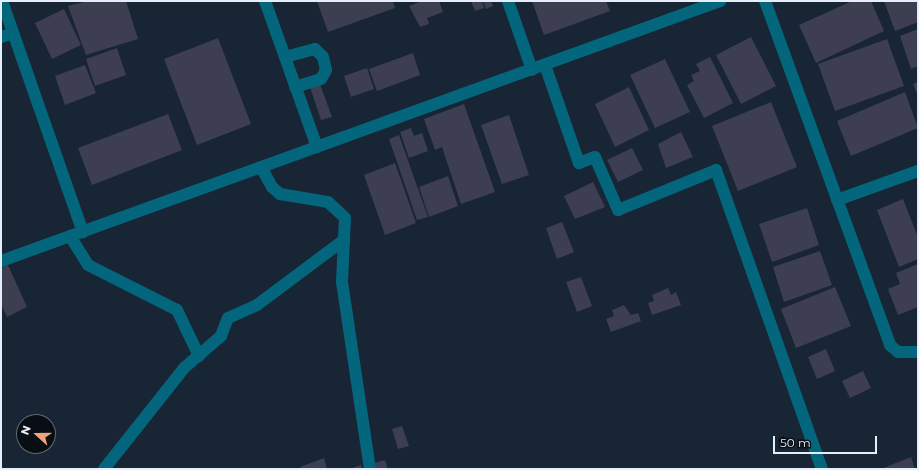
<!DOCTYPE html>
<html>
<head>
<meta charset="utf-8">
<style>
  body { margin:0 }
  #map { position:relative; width:919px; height:470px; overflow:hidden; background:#182534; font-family:Montserrat,sans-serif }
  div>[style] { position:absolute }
  .building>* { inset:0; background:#3d3e51 }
  .minor>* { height:12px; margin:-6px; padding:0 6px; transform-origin:6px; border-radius:6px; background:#03667c }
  span { translate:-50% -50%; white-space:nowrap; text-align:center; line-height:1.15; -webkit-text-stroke:3px #080e14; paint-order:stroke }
  .frame { position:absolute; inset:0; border:2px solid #e6eff9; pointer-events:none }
  .north { position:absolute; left:16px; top:414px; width:40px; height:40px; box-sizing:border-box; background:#080e14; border:1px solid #616870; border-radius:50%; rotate:291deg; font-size:11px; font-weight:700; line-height:16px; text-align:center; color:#e6eff9 }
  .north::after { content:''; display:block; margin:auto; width:14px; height:18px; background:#efa376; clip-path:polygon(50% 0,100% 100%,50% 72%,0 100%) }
  .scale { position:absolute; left:773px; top:436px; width:104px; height:18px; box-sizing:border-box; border:2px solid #e6eff9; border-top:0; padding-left:5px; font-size:12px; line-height:14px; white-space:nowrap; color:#e6eff9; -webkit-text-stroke:3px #080e14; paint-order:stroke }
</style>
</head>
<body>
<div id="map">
  <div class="building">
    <i style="clip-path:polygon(88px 1px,126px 1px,138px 39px,86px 55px,68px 6px)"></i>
    <i style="clip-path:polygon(317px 1px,393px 1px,395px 8px,328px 32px)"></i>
    <i style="clip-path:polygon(422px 1px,439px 1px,443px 12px,427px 18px,429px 24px,420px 27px,409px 6px)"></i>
    <i style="clip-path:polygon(471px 1px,482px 1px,484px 8px,475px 11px)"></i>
    <i style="clip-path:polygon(483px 1px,491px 1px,493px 6px,486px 9px)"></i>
    <i style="clip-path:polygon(532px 1px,606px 1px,610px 11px,544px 35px)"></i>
    <i style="clip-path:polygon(852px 1px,871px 1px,884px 31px,816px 63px,799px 25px)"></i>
    <i style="clip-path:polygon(884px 1px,918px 1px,918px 22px,895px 31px)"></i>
    <i style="clip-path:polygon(64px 9px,81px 45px,52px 59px,35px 23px)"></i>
    <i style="clip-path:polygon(918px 29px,918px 66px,911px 69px,900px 36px)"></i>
    <i style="clip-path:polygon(751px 37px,776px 86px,741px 104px,716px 55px)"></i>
    <i style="clip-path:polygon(218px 38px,251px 124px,197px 145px,164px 59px)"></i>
    <i style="clip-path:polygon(887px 39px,904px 86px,835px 111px,818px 64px)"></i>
    <i style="clip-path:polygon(117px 48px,126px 75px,95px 86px,86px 59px)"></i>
    <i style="clip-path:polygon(413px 53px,420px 75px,377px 91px,369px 69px)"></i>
    <i style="clip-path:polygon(710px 57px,733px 103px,704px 118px,687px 85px,694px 81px,691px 75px,700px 71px,696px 64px)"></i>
    <i style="clip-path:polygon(665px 59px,690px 112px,655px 128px,630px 75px)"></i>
    <i style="clip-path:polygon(85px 65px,96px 93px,65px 105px,55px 76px)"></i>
    <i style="clip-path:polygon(367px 68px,374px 89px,351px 97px,344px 76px)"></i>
    <i style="clip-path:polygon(918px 82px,918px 96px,913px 84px)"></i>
    <i style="clip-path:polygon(320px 84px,332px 117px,321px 120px,310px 87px)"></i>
    <i style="clip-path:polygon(629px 87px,649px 130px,615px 147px,595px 104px)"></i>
    <i style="clip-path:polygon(905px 92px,918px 128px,851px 156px,837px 121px)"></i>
    <i style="clip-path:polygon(771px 102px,797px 167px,738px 191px,712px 126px)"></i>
    <i style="clip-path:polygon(464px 104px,495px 192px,461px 204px,442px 147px,435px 150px,424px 119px)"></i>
    <i style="clip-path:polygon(168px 114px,182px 150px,92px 185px,78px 148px)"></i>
    <i style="clip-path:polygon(509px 115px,529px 175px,502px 184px,481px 125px)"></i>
    <i style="clip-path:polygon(411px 128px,414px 136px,422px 133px,428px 151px,409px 158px,400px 132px)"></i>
    <i style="clip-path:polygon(681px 132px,693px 157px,666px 168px,658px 144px)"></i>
    <i style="clip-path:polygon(399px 135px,428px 217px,417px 220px,389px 139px)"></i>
    <i style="clip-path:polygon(632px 148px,643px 170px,618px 182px,607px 160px)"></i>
    <i style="clip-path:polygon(395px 163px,416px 223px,385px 235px,364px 175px)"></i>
    <i style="clip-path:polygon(448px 176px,458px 206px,429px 217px,419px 187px)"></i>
    <i style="clip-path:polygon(593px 182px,605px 207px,575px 219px,564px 196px)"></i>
    <i style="clip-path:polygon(903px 199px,918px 237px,918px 259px,899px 267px,877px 210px)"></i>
    <i style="clip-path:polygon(807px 208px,819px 245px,772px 262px,759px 224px)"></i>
    <i style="clip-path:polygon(562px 222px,574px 252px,557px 259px,546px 228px)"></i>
    <i style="clip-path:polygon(820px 251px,832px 285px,784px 302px,773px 267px)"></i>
    <i style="clip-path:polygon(918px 264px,918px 307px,898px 315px,888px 289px,900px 284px,896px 273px)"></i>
    <i style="clip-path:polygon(8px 265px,27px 307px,7px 317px,1px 304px,1px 268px)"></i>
    <i style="clip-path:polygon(581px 277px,592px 306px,577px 312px,566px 282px)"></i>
    <i style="clip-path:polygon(835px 287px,851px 326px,796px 348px,781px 309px)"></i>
    <i style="clip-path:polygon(668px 288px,671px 295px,676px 292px,681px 305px,652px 315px,648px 303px,654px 301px,652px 295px)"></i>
    <i style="clip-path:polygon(624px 305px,631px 315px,638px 313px,641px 321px,611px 332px,606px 319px,614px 316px,612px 310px)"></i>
    <i style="clip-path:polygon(826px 349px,835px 371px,817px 379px,808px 357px)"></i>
    <i style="clip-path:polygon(863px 371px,871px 388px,850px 398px,842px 381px)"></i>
    <i style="clip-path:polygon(402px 426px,409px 446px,398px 449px,392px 429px)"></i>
    <i style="clip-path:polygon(911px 457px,915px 469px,881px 469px)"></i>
    <i style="clip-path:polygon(324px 458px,327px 469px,301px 469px,300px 467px)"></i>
    <i style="clip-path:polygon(385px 460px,388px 469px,373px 469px,371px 464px)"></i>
    <i style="clip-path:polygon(361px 465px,362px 469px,349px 469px)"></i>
  </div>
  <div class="minor">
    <i style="left:2px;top:1px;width:245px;rotate:70.7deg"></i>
    <i style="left:265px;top:1px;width:155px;rotate:70.4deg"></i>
    <i style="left:508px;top:1px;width:73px;rotate:70.8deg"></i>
    <i style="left:765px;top:1px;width:366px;rotate:70deg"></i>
    <i style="left:890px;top:345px;width:11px;rotate:41deg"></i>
    <i style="left:898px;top:352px;width:20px"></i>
    <i style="left:1px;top:37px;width:13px;rotate:-18deg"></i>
    <i style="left:285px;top:57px;width:31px;rotate:-15deg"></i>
    <i style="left:315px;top:49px;width:11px;rotate:45deg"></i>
    <i style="left:323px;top:57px;width:13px;rotate:77deg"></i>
    <i style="left:326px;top:70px;width:10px;rotate:119deg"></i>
    <i style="left:321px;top:79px;width:27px;rotate:163deg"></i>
    <i style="left:545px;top:65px;width:104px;rotate:70.9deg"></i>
    <i style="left:579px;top:163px;width:17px;rotate:-21deg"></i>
    <i style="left:595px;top:157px;width:58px;rotate:66.5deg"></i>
    <i style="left:618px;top:210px;width:106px;rotate:-22.2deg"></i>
    <i style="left:716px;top:170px;width:317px;rotate:70.5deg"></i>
    <i style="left:261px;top:167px;width:23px;rotate:61deg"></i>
    <i style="left:272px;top:187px;width:11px;rotate:41deg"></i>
    <i style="left:280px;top:194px;width:49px;rotate:9.5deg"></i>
    <i style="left:328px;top:202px;width:23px;rotate:43deg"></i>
    <i style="left:345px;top:218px;width:64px;rotate:92.7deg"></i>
    <i style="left:342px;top:282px;width:189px;rotate:81.5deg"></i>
    <i style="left:837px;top:200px;width:86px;rotate:-19.7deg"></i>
    <i style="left:70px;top:236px;width:34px;rotate:58deg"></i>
    <i style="left:88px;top:265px;width:100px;rotate:26.8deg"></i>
    <i style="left:177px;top:310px;width:51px;rotate:64.4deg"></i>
    <i style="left:1px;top:261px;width:765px;rotate:-19.88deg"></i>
    <i style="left:104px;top:469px;width:129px;rotate:-51.6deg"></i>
    <i style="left:184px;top:368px;width:49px;rotate:-40.9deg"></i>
    <i style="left:221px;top:336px;width:19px;rotate:-69deg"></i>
    <i style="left:228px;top:318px;width:32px;rotate:-24deg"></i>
    <i style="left:257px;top:305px;width:109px;rotate:-36.8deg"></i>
  </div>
  <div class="frame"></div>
  <div class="north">N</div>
  <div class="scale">50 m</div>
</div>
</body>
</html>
